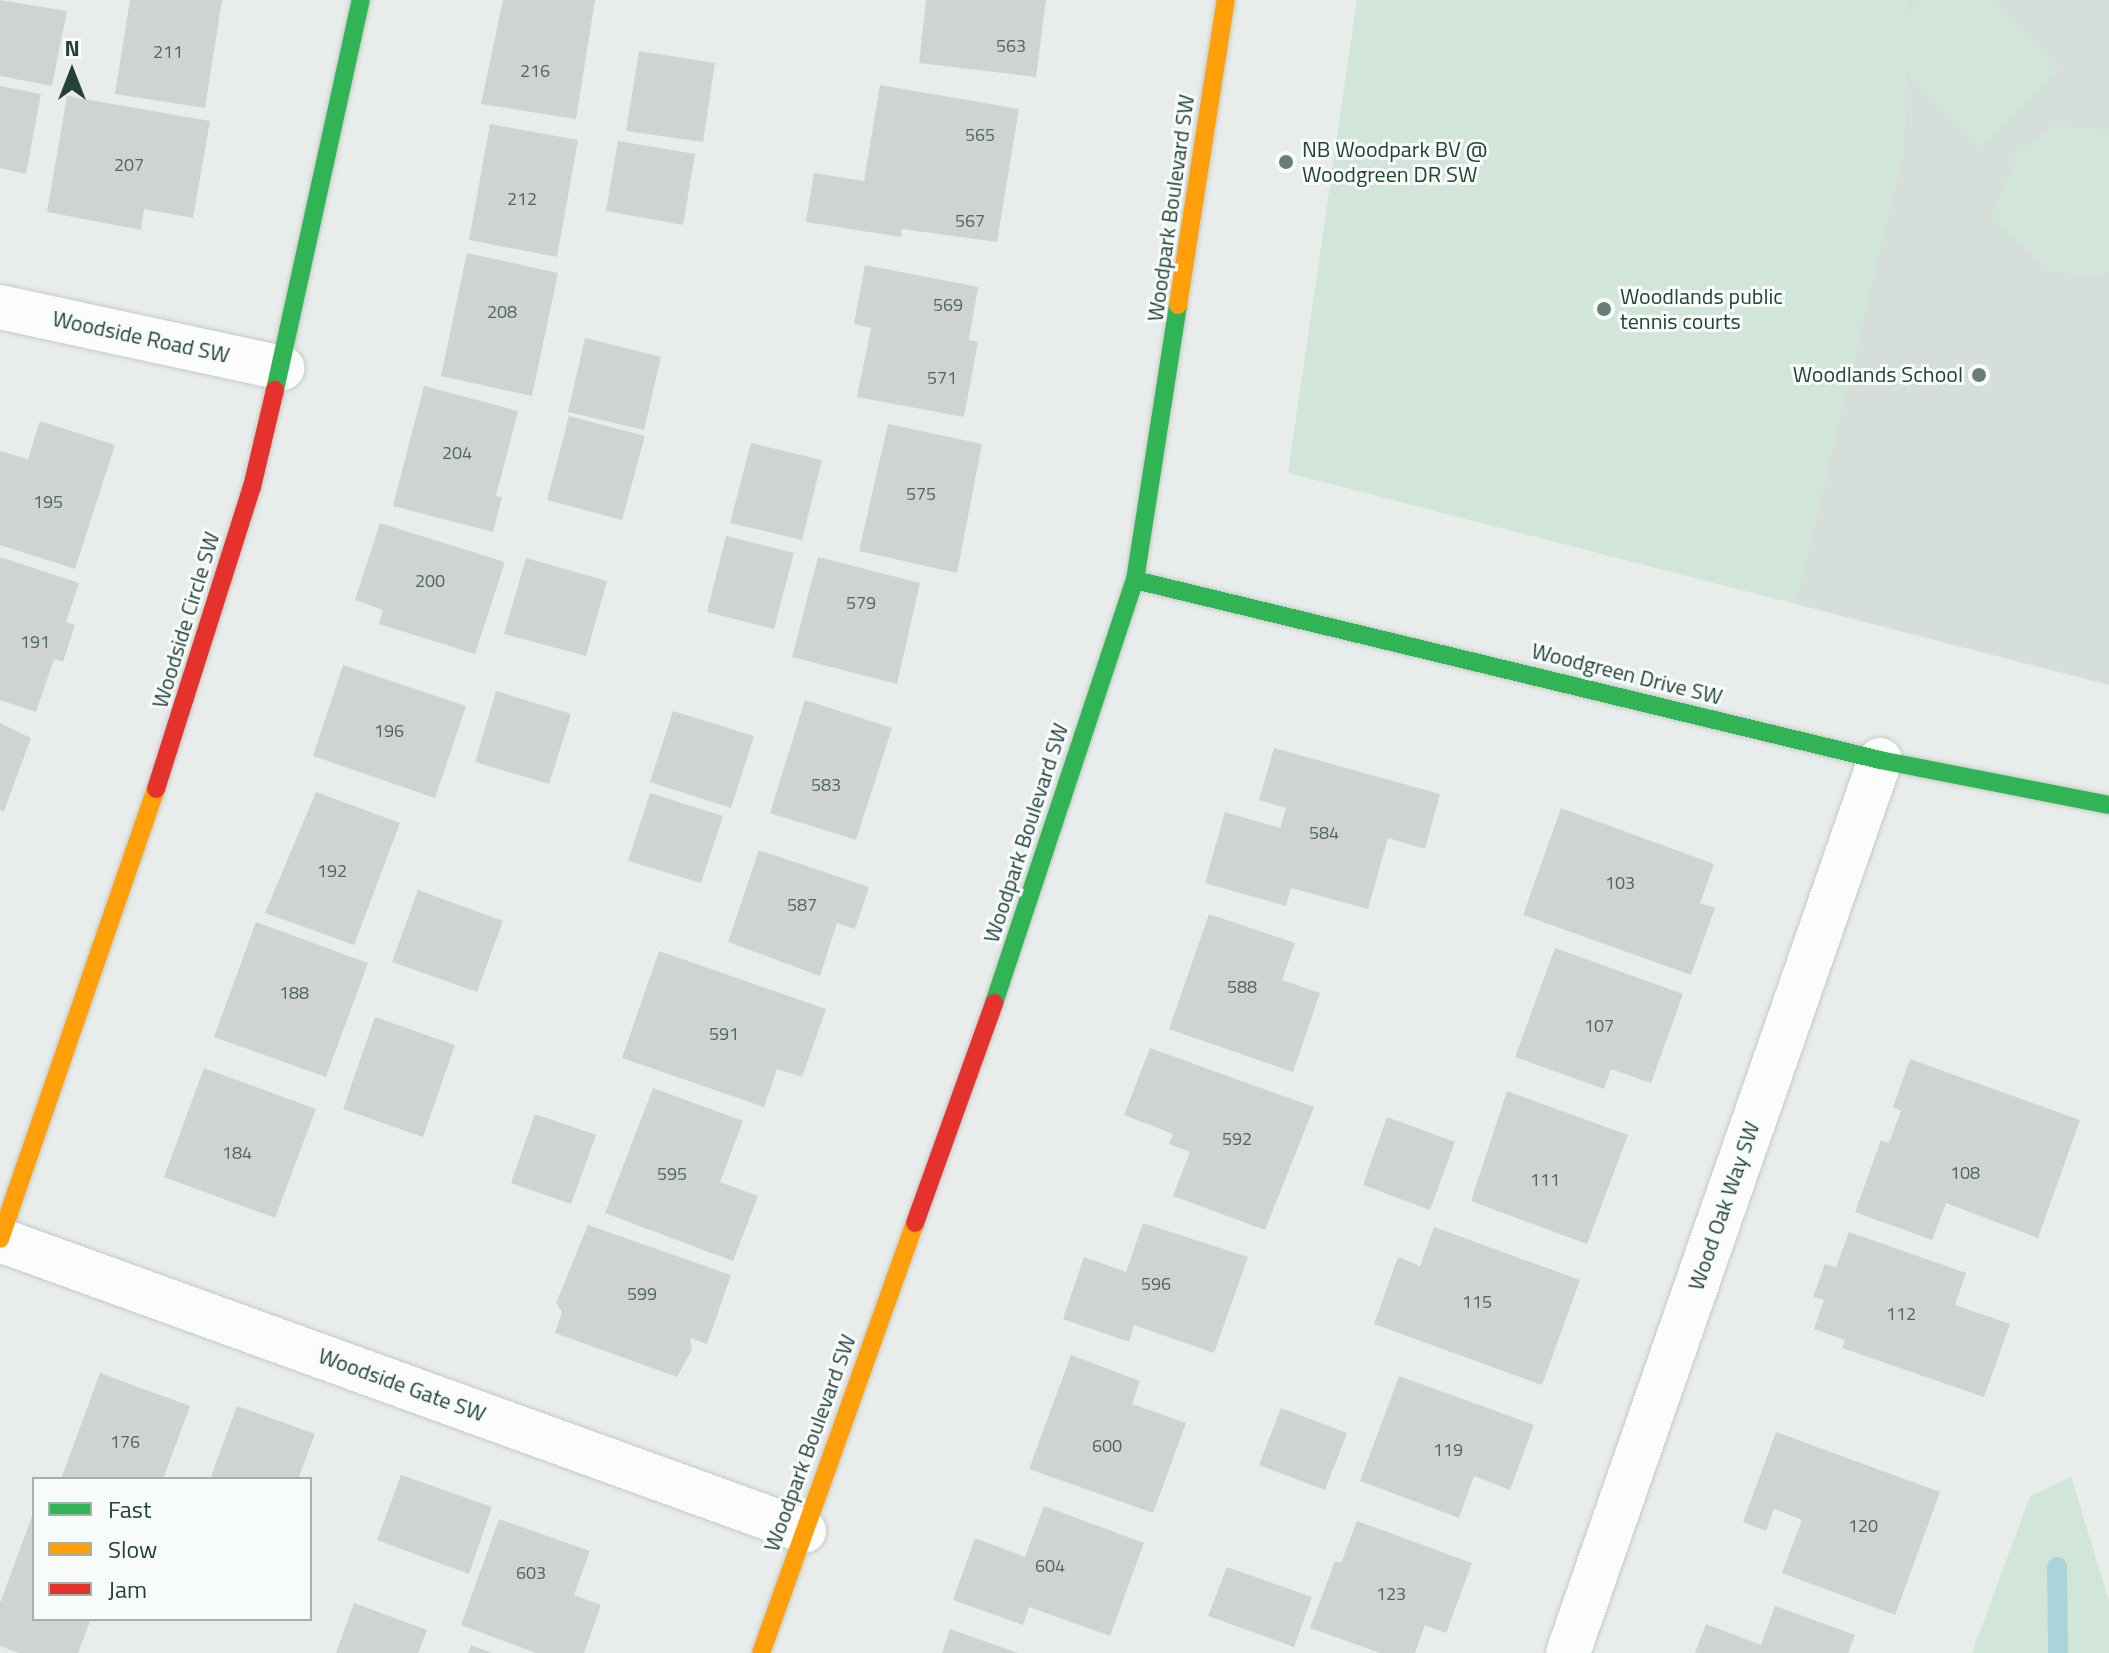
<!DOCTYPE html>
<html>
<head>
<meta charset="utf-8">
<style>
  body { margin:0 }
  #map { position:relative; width:2109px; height:1653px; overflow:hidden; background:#e8edeb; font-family:"Titillium Web",sans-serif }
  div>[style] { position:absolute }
  .built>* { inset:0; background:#d6dedb }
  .green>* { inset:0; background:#d1e6d8 }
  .stream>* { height:20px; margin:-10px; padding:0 10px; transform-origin:10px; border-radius:10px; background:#a9d4db }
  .building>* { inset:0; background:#cfd4d2 }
  .roads { filter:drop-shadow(0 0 2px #c5cac8) drop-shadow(0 0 2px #c5cac8) }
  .street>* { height:44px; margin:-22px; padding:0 22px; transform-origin:22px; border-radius:22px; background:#fcfcfc }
  .fast>* { height:18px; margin:-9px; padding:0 9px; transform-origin:9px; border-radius:9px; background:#30b455 }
  .slow>* { height:18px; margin:-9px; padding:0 9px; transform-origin:9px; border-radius:9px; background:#ff9f0a }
  .jam>* { height:18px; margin:-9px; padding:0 9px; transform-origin:9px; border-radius:9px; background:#e5322d }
  .dots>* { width:22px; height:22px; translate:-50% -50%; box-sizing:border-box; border:4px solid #f7fbf9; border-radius:50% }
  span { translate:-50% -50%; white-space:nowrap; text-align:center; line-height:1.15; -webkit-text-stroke:6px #f7fbf9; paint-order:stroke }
  .number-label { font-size:18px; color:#506761 }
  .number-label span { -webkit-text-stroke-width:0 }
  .poi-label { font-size:22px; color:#24423a }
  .left { translate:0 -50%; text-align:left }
  .right { translate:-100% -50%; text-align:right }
  .street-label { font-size:22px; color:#24423a }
  .legend { position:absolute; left:32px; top:1477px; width:280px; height:144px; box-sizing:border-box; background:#f7fbf9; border:2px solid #a3b1ad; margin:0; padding:10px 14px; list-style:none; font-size:24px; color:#24423a }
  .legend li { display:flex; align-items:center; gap:16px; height:40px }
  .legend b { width:40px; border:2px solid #a3b1ad }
  .north { position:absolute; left:32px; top:32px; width:80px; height:80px; -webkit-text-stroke:6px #f7fbf9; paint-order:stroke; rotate:0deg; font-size:22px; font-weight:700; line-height:32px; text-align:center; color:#24423a }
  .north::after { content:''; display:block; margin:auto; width:28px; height:36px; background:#24423a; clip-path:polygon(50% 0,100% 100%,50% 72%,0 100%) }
</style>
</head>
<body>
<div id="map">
  <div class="built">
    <i style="clip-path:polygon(1907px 0,2109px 0,2109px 685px,1795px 604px,1904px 146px)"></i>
  </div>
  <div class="green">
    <i style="clip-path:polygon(1357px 0,1907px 0,1907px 15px,1923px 0,1989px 0,2058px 71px,1981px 146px,1906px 69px,1904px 146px,1795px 604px,1288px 473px)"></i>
    <i style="clip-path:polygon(2054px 126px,2109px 131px,2109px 270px,2102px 277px,2051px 271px,1991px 218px,2016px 162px,2014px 156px)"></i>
    <i style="clip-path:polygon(2071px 1477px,2109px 1600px,2109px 1653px,1972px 1653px,2030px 1496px)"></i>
  </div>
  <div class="stream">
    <i style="left:2057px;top:1567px;width:86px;rotate:89.3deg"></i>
  </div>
  <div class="building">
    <i style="clip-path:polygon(0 0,67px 11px,52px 86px,0 76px)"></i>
    <i style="clip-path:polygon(130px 0,222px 0,205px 108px,115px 94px)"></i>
    <i style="clip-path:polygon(503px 0,595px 0,576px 119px,481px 104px)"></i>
    <i style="clip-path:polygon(926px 0,1046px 0,1036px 77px,919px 63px)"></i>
    <i style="clip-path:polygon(639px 51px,715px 63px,703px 142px,626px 131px)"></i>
    <i style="clip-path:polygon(880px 85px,1019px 109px,997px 242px,902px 229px,901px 237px,806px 222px,814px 173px,864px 181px)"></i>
    <i style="clip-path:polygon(0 86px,41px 94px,26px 174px,0 168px)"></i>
    <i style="clip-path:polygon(67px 96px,210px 121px,193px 218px,144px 209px,141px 230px,47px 212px)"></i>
    <i style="clip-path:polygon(490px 124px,578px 140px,557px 257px,469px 240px)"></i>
    <i style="clip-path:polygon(618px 141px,695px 154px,683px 225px,606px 211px)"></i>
    <i style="clip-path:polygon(467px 253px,558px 273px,532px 396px,441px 376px)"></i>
    <i style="clip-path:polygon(865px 265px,978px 287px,969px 340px,978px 342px,964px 417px,857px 397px,871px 328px,854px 324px)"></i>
    <i style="clip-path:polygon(585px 338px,661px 357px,644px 430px,568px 412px)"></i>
    <i style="clip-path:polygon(424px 386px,518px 411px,496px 496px,502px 497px,493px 532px,393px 506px)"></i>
    <i style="clip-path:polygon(569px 416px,645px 436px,622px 520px,547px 500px)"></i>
    <i style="clip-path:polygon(40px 421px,115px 445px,75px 569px,0 545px,0 451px,28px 459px)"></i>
    <i style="clip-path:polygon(888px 424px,982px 444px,957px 573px,859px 551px)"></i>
    <i style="clip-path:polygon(751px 443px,822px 460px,802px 540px,730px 523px)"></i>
    <i style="clip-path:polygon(380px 523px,505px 562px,475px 654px,379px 624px,383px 610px,355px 600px)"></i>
    <i style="clip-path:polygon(726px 536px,794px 553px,774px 629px,707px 612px)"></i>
    <i style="clip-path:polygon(0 557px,79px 583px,66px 622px,75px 625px,63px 662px,54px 659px,36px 712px,0 700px)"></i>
    <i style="clip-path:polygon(818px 557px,920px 583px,897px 684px,792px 657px)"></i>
    <i style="clip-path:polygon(526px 558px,607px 581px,586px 656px,504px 634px)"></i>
    <i style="clip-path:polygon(343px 665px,466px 706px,435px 798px,313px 756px)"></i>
    <i style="clip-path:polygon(496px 691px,571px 714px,549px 784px,475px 762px)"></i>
    <i style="clip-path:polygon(805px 700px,892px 728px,856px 840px,770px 813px)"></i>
    <i style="clip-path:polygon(673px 711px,754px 736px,731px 808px,650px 782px)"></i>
    <i style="clip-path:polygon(0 723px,31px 738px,4px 811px,0 810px)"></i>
    <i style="clip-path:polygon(1274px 748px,1440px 794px,1425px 849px,1388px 838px,1368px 909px,1291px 888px,1286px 906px,1205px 883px,1225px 812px,1280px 828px,1286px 808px,1259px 800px)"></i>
    <i style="clip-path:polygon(316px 792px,400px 823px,354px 945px,265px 913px)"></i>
    <i style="clip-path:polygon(650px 793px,723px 816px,701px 883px,628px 861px)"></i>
    <i style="clip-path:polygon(1561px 808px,1714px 864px,1700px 903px,1715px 908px,1691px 975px,1523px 915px)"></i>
    <i style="clip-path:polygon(759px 850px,869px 887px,855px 929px,837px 923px,820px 976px,728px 942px)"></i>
    <i style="clip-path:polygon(418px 890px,503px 921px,477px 992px,392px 962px)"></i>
    <i style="clip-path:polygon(1209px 914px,1295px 943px,1282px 980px,1320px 993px,1293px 1072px,1169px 1029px)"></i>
    <i style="clip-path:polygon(256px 922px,368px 963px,326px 1077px,214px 1037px)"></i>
    <i style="clip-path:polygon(1555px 948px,1683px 994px,1651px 1083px,1611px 1069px,1604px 1089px,1515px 1057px)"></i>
    <i style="clip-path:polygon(659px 951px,826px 1009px,802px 1077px,777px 1069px,764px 1107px,622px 1058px)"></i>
    <i style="clip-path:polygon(375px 1017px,455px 1045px,423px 1137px,343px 1109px)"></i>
    <i style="clip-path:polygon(1150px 1048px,1314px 1107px,1265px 1230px,1173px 1196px,1190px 1152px,1169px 1144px,1173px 1134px,1124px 1115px)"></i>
    <i style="clip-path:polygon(1910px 1059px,2080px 1120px,2038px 1238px,1946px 1203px,1932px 1240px,1855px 1212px,1881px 1140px,1889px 1143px,1901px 1111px,1893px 1107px)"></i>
    <i style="clip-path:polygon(204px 1068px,316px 1109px,275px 1218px,164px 1177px)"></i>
    <i style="clip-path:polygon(653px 1088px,743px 1121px,720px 1182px,758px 1196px,733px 1261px,605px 1213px)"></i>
    <i style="clip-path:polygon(1507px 1091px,1628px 1135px,1587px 1244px,1471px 1201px)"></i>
    <i style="clip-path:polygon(535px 1114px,596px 1135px,571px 1204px,511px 1183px)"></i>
    <i style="clip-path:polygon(1387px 1117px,1455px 1142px,1430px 1210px,1363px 1185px)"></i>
    <i style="clip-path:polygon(1143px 1223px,1248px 1257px,1214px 1353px,1134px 1325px,1129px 1342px,1063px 1319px,1084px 1257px,1126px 1272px)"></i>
    <i style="clip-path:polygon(588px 1225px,731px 1275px,707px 1344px,690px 1338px,692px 1350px,677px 1377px,555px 1333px,562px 1312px,556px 1303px)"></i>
    <i style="clip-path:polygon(1434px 1227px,1580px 1280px,1542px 1385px,1374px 1324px,1398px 1257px,1420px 1266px)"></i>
    <i style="clip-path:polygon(1849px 1232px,1966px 1273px,1955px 1305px,2010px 1324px,1984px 1397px,1842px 1348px,1845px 1340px,1814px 1329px,1824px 1300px,1813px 1297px,1825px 1264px,1836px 1267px)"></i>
    <i style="clip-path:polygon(1071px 1355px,1140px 1381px,1132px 1404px,1186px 1423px,1153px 1513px,1029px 1469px)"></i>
    <i style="clip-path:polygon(100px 1373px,190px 1406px,163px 1479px,61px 1479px)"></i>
    <i style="clip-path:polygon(1399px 1376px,1534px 1425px,1510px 1490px,1474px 1476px,1459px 1518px,1360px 1481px)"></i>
    <i style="clip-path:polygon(237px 1406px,315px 1434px,298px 1479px,210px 1479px)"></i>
    <i style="clip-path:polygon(1281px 1408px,1347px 1433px,1325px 1490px,1259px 1465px)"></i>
    <i style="clip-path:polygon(1776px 1432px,1940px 1492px,1895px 1615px,1782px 1573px,1802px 1520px,1774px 1509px,1766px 1531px,1743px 1522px)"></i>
    <i style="clip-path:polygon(401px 1475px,492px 1507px,469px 1574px,377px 1540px)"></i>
    <i style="clip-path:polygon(1044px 1506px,1144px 1543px,1110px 1636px,1029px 1607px,1023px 1625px,953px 1600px,975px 1538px,1025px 1557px)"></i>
    <i style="clip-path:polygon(34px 1511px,34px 1619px,91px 1619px,78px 1653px,19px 1653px,0 1646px,0 1603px)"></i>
    <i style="clip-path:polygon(499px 1519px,590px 1551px,574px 1595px,601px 1605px,584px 1653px,536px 1653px,461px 1625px)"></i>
    <i style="clip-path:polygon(1357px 1521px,1472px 1563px,1446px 1633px,1425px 1625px,1415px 1653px,1380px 1653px,1310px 1628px,1335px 1561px,1341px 1563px)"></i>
    <i style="clip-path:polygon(1227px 1567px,1312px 1597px,1294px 1647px,1208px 1616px)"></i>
    <i style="clip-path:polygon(354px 1603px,427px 1630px,418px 1653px,336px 1653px)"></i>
    <i style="clip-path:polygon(1775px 1606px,1855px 1635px,1848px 1653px,1695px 1653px,1706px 1624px,1761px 1645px)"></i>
    <i style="clip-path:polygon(950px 1629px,1018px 1653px,942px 1653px)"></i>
    <i style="clip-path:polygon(471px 1645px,492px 1653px,468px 1653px)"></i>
  </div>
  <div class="roads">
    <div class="street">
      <i style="left:0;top:307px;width:289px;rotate:12.2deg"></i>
      <i style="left:0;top:1240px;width:855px;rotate:19.9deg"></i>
      <i style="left:1568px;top:1653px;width:946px;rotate:-70.74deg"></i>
    </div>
    <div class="fast">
      <i style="left:275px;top:390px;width:399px;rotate:-77.6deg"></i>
      <i style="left:1135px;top:580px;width:766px;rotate:13.58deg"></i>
      <i style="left:1880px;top:760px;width:233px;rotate:11.1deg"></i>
      <i style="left:994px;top:1003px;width:446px;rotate:-71.6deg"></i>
      <i style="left:1135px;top:580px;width:278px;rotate:-81.1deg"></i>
    </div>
    <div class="slow">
      <i style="left:1178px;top:305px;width:309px;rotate:-81.1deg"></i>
      <i style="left:0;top:1239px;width:476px;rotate:-70.9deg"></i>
      <i style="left:761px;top:1653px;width:457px;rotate:-70.3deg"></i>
    </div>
    <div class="jam">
      <i style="left:156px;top:789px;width:317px;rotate:-72.4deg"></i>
      <i style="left:252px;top:487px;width:100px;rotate:-76.7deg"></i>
      <i style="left:915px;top:1223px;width:234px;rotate:-70.2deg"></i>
    </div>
  </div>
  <div class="dots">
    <i style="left:1286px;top:162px;background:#697e78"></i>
    <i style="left:1604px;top:309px;background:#697e78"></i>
    <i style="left:1979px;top:375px;background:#697e78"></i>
  </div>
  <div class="number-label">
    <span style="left:1011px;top:46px">563</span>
    <span style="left:168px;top:52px">211</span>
    <span style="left:535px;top:71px">216</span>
    <span style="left:980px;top:135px">565</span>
    <span style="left:129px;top:165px">207</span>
    <span style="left:522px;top:199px">212</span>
    <span style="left:970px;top:221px">567</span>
    <span style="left:948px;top:305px">569</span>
    <span style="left:502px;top:312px">208</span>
    <span style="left:942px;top:378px">571</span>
    <span style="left:457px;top:453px">204</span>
    <span style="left:921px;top:494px">575</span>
    <span style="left:48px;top:502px">195</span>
    <span style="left:430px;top:581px">200</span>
    <span style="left:861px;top:603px">579</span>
    <span style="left:35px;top:642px">191</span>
    <span style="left:389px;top:731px">196</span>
    <span style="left:826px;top:785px">583</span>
    <span style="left:1324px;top:833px">584</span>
    <span style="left:332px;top:871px">192</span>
    <span style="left:1620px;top:883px">103</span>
    <span style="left:802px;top:905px">587</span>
    <span style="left:1242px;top:987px">588</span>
    <span style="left:294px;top:993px">188</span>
    <span style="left:1599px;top:1026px">107</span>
    <span style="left:724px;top:1034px">591</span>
    <span style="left:1237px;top:1139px">592</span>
    <span style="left:237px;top:1153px">184</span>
    <span style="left:1965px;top:1173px">108</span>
    <span style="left:672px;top:1174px">595</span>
    <span style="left:1545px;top:1180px">111</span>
    <span style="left:1156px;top:1284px">596</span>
    <span style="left:642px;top:1294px">599</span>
    <span style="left:1477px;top:1302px">115</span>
    <span style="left:1901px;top:1314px">112</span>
    <span style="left:125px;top:1442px">176</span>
    <span style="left:1107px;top:1446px">600</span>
    <span style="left:1448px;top:1450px">119</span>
    <span style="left:1863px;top:1526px">120</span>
    <span style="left:1050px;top:1566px">604</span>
    <span style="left:531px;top:1573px">603</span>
    <span style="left:1391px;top:1594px">123</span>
  </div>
  <div class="poi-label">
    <span class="left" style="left:1302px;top:162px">NB Woodpark BV @<br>Woodgreen DR SW</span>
    <span class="left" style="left:1620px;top:309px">Woodlands public<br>tennis courts</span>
    <span class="right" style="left:1963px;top:375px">Woodlands School</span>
  </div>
  <div class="street-label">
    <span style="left:1171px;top:208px;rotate:-82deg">Woodpark Boulevard SW</span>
    <span style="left:141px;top:337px;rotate:12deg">Woodside Road SW</span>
    <span style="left:186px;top:620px;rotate:-73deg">Woodside Circle SW</span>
    <span style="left:1627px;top:674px;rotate:14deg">Woodgreen Drive SW</span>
    <span style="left:1026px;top:833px;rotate:-72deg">Woodpark Boulevard SW</span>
    <span style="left:1724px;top:1206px;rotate:-71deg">Wood Oak Way SW</span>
    <span style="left:402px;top:1385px;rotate:20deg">Woodside Gate SW</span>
    <span style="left:810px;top:1443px;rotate:-70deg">Woodpark Boulevard SW</span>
  </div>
  <ul class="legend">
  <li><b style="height:10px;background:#30b455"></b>Fast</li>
  <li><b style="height:10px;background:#ff9f0a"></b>Slow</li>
  <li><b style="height:10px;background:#e5322d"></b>Jam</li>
  </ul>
  <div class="north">N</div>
</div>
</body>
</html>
